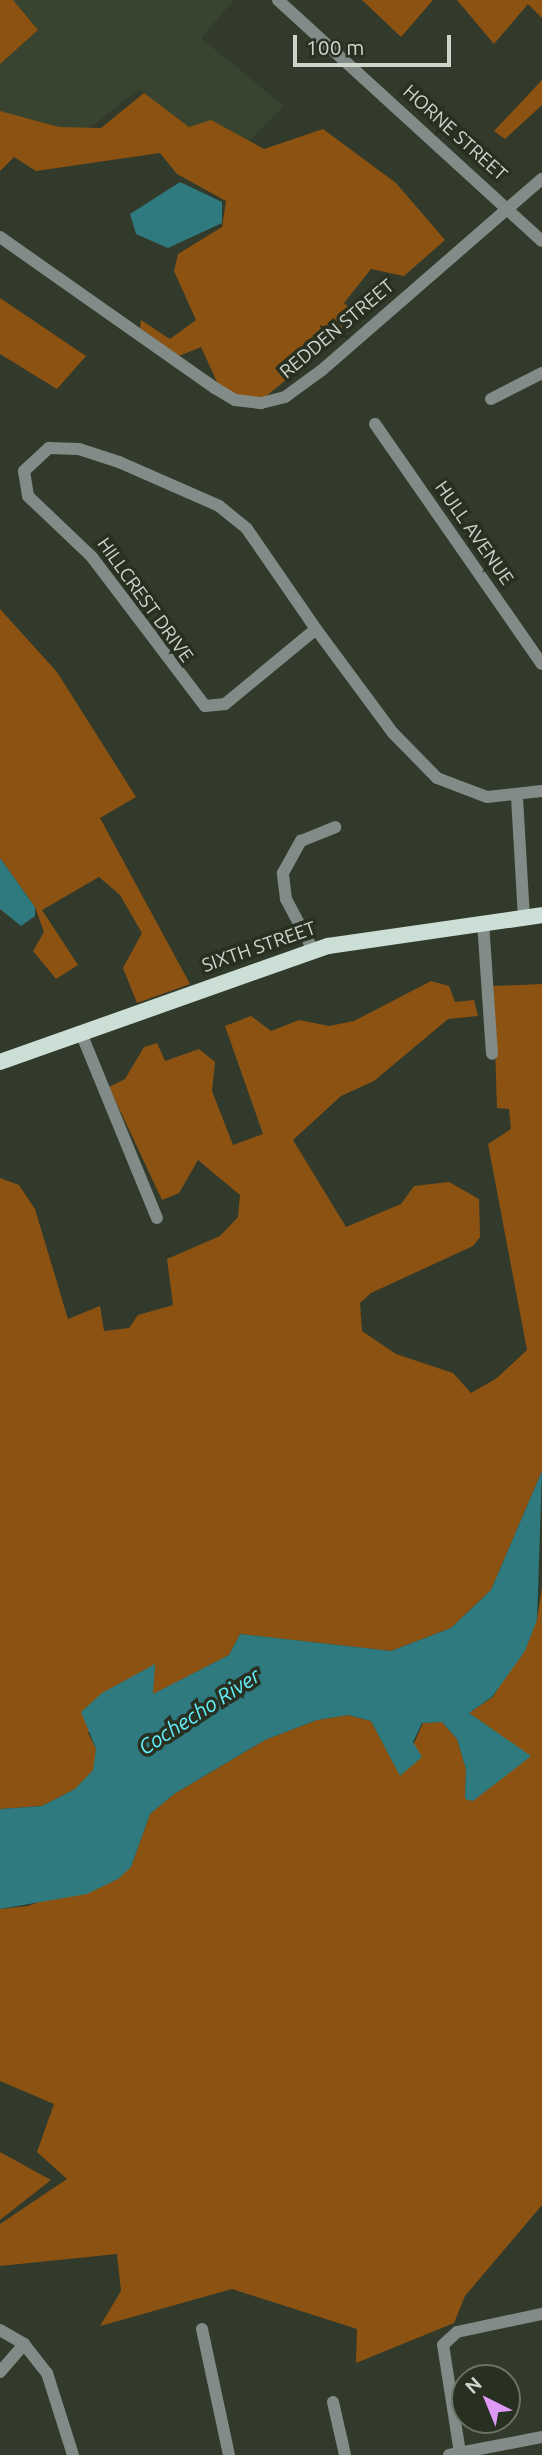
<!DOCTYPE html>
<html>
<head>
<meta charset="utf-8">
<style>
  body { margin:0 }
  #map { position:relative; width:542px; height:2455px; overflow:hidden; background:#323a2b; font-family:Ubuntu,sans-serif }
  div>[style] { position:absolute }
  .built>* { inset:0; background:#38442f }
  .green>* { inset:0; background:#8c5211 }
  .water>* { inset:0; background:#2f7a7f }
  .minor>* { height:12px; margin:-6px; padding:0 6px; transform-origin:6px; border-radius:6px; background:#828b87 }
  .major>* { height:16px; margin:-8px; padding:0 8px; transform-origin:8px; border-radius:8px; background:#ccdfd6 }
  span { translate:-50% -50%; white-space:nowrap; text-align:center; line-height:1.15; -webkit-text-stroke:7px #283022; paint-order:stroke }
  .street-label { font-size:19px; color:#cfd5cb }
  .water-label { font-size:21px; color:#62f0fa; font-style:italic }
  .north { position:absolute; left:451px; top:2364px; width:70px; height:70px; box-sizing:border-box; background:#283022; border:2px solid #6b7266; border-radius:50%; rotate:317deg; font-size:19px; font-weight:700; line-height:28px; text-align:center; color:#cfd5cb }
  .north::after { content:''; display:block; margin:auto; width:24px; height:32px; background:#dd99f3; clip-path:polygon(50% 0,100% 100%,50% 72%,0 100%) }
  .scale { position:absolute; left:293px; top:35px; width:158px; height:32px; box-sizing:border-box; border:4px solid #cfd5cb; border-top:0; padding-left:9px; font-size:21px; line-height:24px; white-space:nowrap; color:#cfd5cb; -webkit-text-stroke:5px #283022; paint-order:stroke }
</style>
</head>
<body>
<div id="map">
  <div class="built">
    <i style="clip-path:polygon(0 0,234px 0,201px 38px,284px 106px,228px 162px,139px 89px,36px 171px,14px 157px,0 171px)"></i>
  </div>
  <div class="green">
    <i style="clip-path:polygon(0 0,13px 0,38px 30px,0 64px)"></i>
    <i style="clip-path:polygon(362px 0,433px 0,401px 37px)"></i>
    <i style="clip-path:polygon(457px 0,542px 0,542px 18px,528px 4px,494px 44px)"></i>
    <i style="clip-path:polygon(542px 80px,542px 105px,505px 139px,494px 131px)"></i>
    <i style="clip-path:polygon(144px 93px,189px 127px,211px 120px,264px 149px,323px 129px,396px 183px,445px 240px,404px 276px,371px 269px,344px 303px,362px 318px,265px 397px,235px 398px,217px 382px,201px 347px,179px 356px,140px 328px,141px 320px,170px 339px,196px 320px,174px 271px,178px 254px,222px 227px,226px 201px,177px 174px,160px 153px,36px 171px,14px 157px,0 171px,0 111px,59px 127px,101px 128px)"></i>
    <i style="clip-path:polygon(0 298px,86px 356px,57px 389px,0 354px)"></i>
    <i style="clip-path:polygon(0 609px,57px 672px,136px 797px,100px 818px,190px 984px,137px 1003px,123px 968px,142px 933px,120px 895px,99px 877px,42px 910px,78px 965px,56px 979px,33px 951px,44px 932px,35px 907px,0 858px)"></i>
    <i style="clip-path:polygon(431px 981px,449px 986px,455px 1002px,474px 1000px,478px 1016px,448px 1019px,374px 1081px,341px 1096px,293px 1140px,346px 1227px,401px 1204px,414px 1186px,449px 1182px,479px 1199px,480px 1237px,473px 1246px,371px 1293px,360px 1303px,362px 1331px,396px 1354px,453px 1373px,471px 1393px,497px 1378px,527px 1350px,488px 1144px,511px 1129px,509px 1109px,497px 1108px,493px 986px,542px 984px,542px 1471px,491px 1590px,451px 1628px,391px 1651px,240px 1634px,229px 1655px,152px 1695px,155px 1665px,88px 1733px,96px 1749px,94px 1770px,75px 1789px,42px 1806px,0 1809px,0 1178px,19px 1185px,35px 1209px,68px 1319px,100px 1306px,104px 1331px,129px 1328px,138px 1315px,173px 1305px,167px 1259px,220px 1236px,238px 1217px,240px 1195px,198px 1160px,179px 1193px,162px 1200px,109px 1087px,125px 1079px,144px 1047px,157px 1043px,165px 1061px,199px 1049px,215px 1062px,212px 1091px,233px 1145px,263px 1134px,225px 1026px,251px 1016px,271px 1031px,299px 1020px,329px 1026px,354px 1021px)"></i>
    <i style="clip-path:polygon(542px 1587px,542px 2205px,465px 2296px,454px 2323px,356px 2363px,357px 2329px,232px 2289px,100px 2326px,121px 2291px,117px 2254px,0 2266px,0 2224px,67px 2179px,37px 2152px,54px 2104px,0 2081px,0 1909px,28px 1906px,131px 1867px,150px 1814px,174px 1794px,265px 1740px,317px 1720px,348px 1715px,371px 1721px,400px 1775px,423px 1723px,442px 1722px,457px 1739px,466px 1769px,465px 1798px,530px 1756px,469px 1713px,493px 1697px,537px 1620px)"></i>
    <i style="clip-path:polygon(0 2152px,51px 2180px,0 2220px)"></i>
  </div>
  <div class="water">
    <i style="clip-path:polygon(180px 182px,222px 202px,222px 223px,168px 248px,136px 234px,130px 214px)"></i>
    <i style="clip-path:polygon(0 858px,35px 907px,35px 916px,21px 926px,0 909px)"></i>
    <i style="clip-path:polygon(542px 1471px,537px 1620px,525px 1651px,492px 1697px,469px 1713px,531px 1756px,521px 1764px,473px 1801px,465px 1799px,466px 1769px,457px 1739px,442px 1722px,422px 1723px,413px 1742px,422px 1757px,400px 1776px,371px 1721px,348px 1715px,317px 1720px,265px 1740px,174px 1794px,150px 1814px,131px 1867px,118px 1879px,87px 1894px,0 1909px,0 1809px,42px 1806px,75px 1789px,93px 1770px,96px 1749px,81px 1712px,102px 1693px,155px 1664px,153px 1694px,229px 1655px,240px 1634px,391px 1651px,451px 1628px,491px 1590px)"></i>
  </div>
  <div class="minor">
    <i style="left:278px;top:0;width:357px;rotate:42.4deg"></i>
    <i style="left:0;top:237px;width:263px;rotate:35.1deg"></i>
    <i style="left:215px;top:388px;width:23px;rotate:31deg"></i>
    <i style="left:235px;top:400px;width:26px;rotate:7deg"></i>
    <i style="left:261px;top:403px;width:25px;rotate:-14deg"></i>
    <i style="left:285px;top:397px;width:46px;rotate:-36.1deg"></i>
    <i style="left:322px;top:370px;width:291px;rotate:-41deg"></i>
    <i style="left:491px;top:399px;width:57px;rotate:-27deg"></i>
    <i style="left:375px;top:424px;width:292px;rotate:55.2deg"></i>
    <i style="left:49px;top:448px;width:30px;rotate:2deg"></i>
    <i style="left:79px;top:449px;width:42px;rotate:18deg"></i>
    <i style="left:119px;top:462px;width:109px;rotate:23.7deg"></i>
    <i style="left:219px;top:506px;width:36px;rotate:39deg"></i>
    <i style="left:247px;top:529px;width:121px;rotate:55.4deg"></i>
    <i style="left:316px;top:629px;width:118px;rotate:140.5deg"></i>
    <i style="left:225px;top:704px;width:20px;rotate:174deg"></i>
    <i style="left:205px;top:706px;width:187px;rotate:-127.2deg"></i>
    <i style="left:92px;top:557px;width:88px;rotate:-136.4deg"></i>
    <i style="left:28px;top:496px;width:25px;rotate:-99deg"></i>
    <i style="left:24px;top:471px;width:34px;rotate:-43deg"></i>
    <i style="left:316px;top:629px;width:129px;rotate:53.5deg"></i>
    <i style="left:393px;top:733px;width:63px;rotate:45.6deg"></i>
    <i style="left:437px;top:778px;width:53px;rotate:20.8deg"></i>
    <i style="left:487px;top:797px;width:55px;rotate:-6.2deg"></i>
    <i style="left:517px;top:797px;width:120px;rotate:86.7deg"></i>
    <i style="left:483px;top:922px;width:132px;rotate:86.1deg"></i>
    <i style="left:313px;top:950px;width:58px;rotate:-117.9deg"></i>
    <i style="left:286px;top:899px;width:26px;rotate:-97deg"></i>
    <i style="left:283px;top:873px;width:37px;rotate:-61deg"></i>
    <i style="left:301px;top:841px;width:37px;rotate:-22deg"></i>
    <i style="left:81px;top:1033px;width:200px;rotate:67.7deg"></i>
    <i style="left:202px;top:2329px;width:129px;rotate:77.9deg"></i>
    <i style="left:0;top:2330px;width:28px;rotate:30deg"></i>
    <i style="left:24px;top:2344px;width:37px;rotate:52deg"></i>
    <i style="left:47px;top:2373px;width:86px;rotate:72.4deg"></i>
    <i style="left:0;top:2372px;width:37px;rotate:-49deg"></i>
    <i style="left:333px;top:2402px;width:54px;rotate:77.2deg"></i>
    <i style="left:460px;top:2453px;width:109px;rotate:-98.9deg"></i>
    <i style="left:443px;top:2345px;width:19px;rotate:-43deg"></i>
    <i style="left:457px;top:2332px;width:87px;rotate:-12deg"></i>
    <i style="left:449px;top:2455px;width:95px;rotate:-11deg"></i>
  </div>
  <div class="major">
    <i style="left:0;top:1062px;width:348px;rotate:-19.5deg"></i>
    <i style="left:328px;top:946px;width:216px;rotate:-8.2deg"></i>
  </div>
  <div class="street-label">
    <span style="left:455px;top:133px;rotate:42deg">HORNE STREET</span>
    <span style="left:337px;top:329px;rotate:-40deg">REDDEN STREET</span>
    <span style="left:474px;top:533px;rotate:55deg">HULL AVENUE</span>
    <span style="left:145px;top:600px;rotate:54deg">HILLCREST DRIVE</span>
    <span style="left:259px;top:947px;rotate:-19deg">SIXTH STREET</span>
  </div>
  <div class="water-label">
    <span style="left:199px;top:1711px;rotate:-33deg">Cochecho River</span>
  </div>
  <div class="north">N</div>
  <div class="scale">100 m</div>
</div>
</body>
</html>
